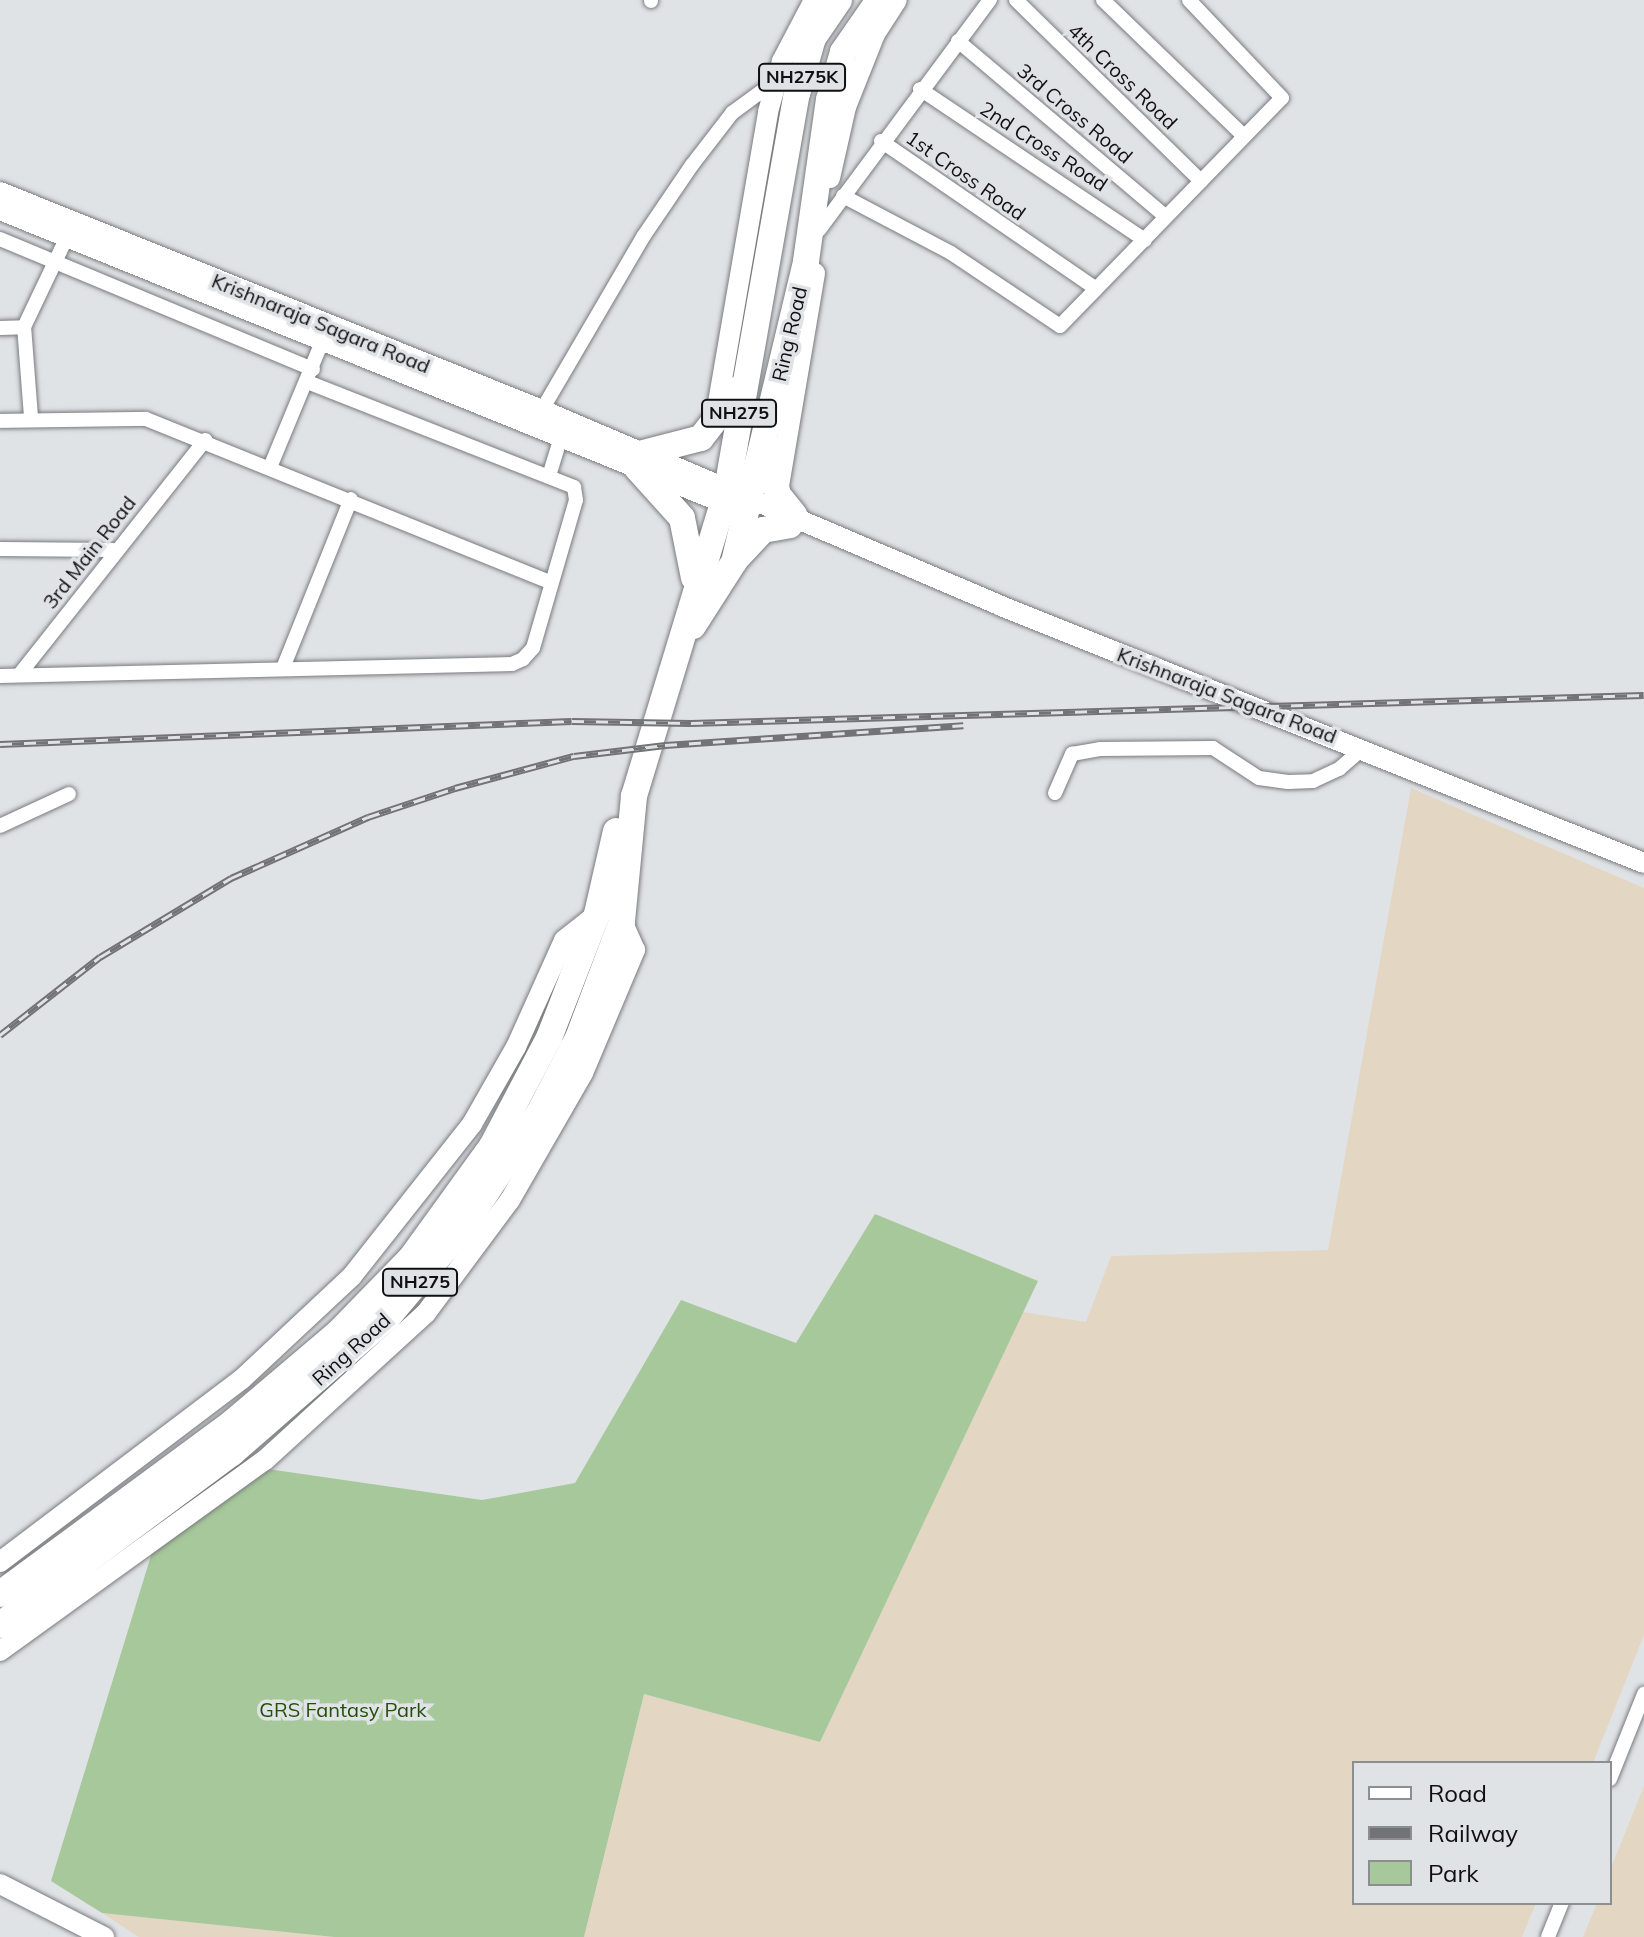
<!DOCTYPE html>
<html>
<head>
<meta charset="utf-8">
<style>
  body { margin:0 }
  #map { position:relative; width:1644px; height:1937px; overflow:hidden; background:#e0e3e6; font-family:Mulish,sans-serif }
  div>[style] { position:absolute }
  .industrial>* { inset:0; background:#e3d7c3 }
  .green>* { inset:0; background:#a7c89b }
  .roads { filter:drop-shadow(0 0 2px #797b7f) drop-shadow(0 0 2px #797b7f) }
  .street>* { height:14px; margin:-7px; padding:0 7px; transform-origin:7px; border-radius:7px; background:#fff }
  .secondary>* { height:20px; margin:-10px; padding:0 10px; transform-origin:10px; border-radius:10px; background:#fff }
  .highway>* { height:26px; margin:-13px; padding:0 13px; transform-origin:13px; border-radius:13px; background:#fff }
  .rail>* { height:7px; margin-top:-3.5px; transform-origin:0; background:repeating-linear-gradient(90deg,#e0e3e6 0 12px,#717374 0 24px); box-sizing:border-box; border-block:2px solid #717374 }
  span { translate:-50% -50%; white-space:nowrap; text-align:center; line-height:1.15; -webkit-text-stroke:7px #e0e3e6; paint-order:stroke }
  .shield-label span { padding:2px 6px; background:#e0e3e6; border:2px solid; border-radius:6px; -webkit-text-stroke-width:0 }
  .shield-label { font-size:18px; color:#0f1011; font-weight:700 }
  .street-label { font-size:20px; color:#0f1011 }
  .park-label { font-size:20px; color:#204f05 }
  .legend { position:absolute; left:1352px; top:1761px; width:260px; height:144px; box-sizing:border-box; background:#e0e3e6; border:2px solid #8c8f91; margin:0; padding:10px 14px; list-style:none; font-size:24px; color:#0f1011 }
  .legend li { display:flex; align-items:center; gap:16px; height:40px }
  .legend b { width:40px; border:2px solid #8c8f91 }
</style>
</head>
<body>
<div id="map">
  <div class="industrial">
    <i style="clip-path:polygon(1411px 788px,1644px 888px,1644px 1635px,1593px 1763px,1354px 1763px,1354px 1903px,1536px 1903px,1522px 1937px,584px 1937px,644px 1694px,820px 1742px,1023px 1312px,1086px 1322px,1111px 1256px,1328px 1250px)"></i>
    <i style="clip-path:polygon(1644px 1786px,1644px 1937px,1583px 1937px,1597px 1903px,1610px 1903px,1610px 1870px)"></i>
    <i style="clip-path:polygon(102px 1913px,334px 1937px,139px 1937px)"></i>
  </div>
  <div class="green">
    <i style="clip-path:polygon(875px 1214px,1038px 1281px,820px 1742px,644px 1694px,584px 1937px,334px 1937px,102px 1913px,51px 1881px,165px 1510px,226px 1463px,482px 1500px,575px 1483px,681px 1300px,796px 1343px)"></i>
  </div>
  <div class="roads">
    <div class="street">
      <i style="left:1016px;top:0;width:259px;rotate:44.4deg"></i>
      <i style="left:1103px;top:0;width:196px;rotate:44deg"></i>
      <i style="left:651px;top:1px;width:1px;rotate:-90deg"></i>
      <i style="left:958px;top:41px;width:272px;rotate:40.2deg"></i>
      <i style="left:920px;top:89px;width:271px;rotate:33.9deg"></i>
      <i style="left:881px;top:141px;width:261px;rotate:34.5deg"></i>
      <i style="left:843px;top:196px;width:122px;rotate:27.8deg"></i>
      <i style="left:951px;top:253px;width:131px;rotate:33.8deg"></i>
      <i style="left:1060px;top:326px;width:318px;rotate:-45.8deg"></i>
      <i style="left:1282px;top:98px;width:135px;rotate:-133.5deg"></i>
      <i style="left:819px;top:230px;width:287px;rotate:-53.4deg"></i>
      <i style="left:0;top:239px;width:339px;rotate:22.6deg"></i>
      <i style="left:0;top:328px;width:24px;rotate:-2deg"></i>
      <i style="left:539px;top:415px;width:206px;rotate:-59.7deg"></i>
      <i style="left:643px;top:237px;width:87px;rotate:-55.8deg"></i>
      <i style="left:692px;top:165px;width:66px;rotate:-52.4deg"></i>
      <i style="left:732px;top:113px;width:56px;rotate:-36.3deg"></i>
      <i style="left:31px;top:417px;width:90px;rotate:-94.4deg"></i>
      <i style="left:24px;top:327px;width:98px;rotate:-64.5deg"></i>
      <i style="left:0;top:421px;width:146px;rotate:-0.8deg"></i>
      <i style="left:146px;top:419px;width:436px;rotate:22deg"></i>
      <i style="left:271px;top:465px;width:133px;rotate:-67.5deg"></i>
      <i style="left:549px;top:476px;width:41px;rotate:-72.9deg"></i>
      <i style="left:0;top:549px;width:113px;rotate:0.5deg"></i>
      <i style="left:283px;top:668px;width:182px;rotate:-68.1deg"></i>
      <i style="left:19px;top:675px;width:300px;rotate:-51.6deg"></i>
      <i style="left:0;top:676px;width:512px;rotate:-1.34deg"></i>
      <i style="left:512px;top:664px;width:12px;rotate:-24deg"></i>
      <i style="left:523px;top:659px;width:15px;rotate:-48deg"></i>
      <i style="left:533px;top:648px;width:154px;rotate:-73.8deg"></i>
      <i style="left:576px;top:500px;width:13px;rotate:-99deg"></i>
      <i style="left:574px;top:487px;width:286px;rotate:-158.5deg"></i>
      <i style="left:1055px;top:793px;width:43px;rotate:-66.4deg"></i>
      <i style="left:1072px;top:754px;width:28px;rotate:-10deg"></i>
      <i style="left:1100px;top:749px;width:113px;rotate:-0.5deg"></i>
      <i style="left:1213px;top:748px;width:55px;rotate:33.1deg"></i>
      <i style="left:1259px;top:778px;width:29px;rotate:8deg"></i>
      <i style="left:1288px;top:782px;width:25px;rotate:-2deg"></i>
      <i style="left:1313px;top:781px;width:29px;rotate:-25deg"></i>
      <i style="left:1339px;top:769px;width:32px;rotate:-41deg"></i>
      <i style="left:0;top:826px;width:76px;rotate:-24.9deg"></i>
      <i style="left:1610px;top:1779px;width:92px;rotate:-68.2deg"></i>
      <i style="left:1548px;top:1937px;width:37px;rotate:-68deg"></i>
    </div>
    <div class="secondary">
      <i style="left:830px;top:178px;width:73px;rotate:-77.3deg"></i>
      <i style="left:846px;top:107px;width:79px;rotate:-68.3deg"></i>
      <i style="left:875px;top:34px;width:40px;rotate:-57.1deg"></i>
      <i style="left:0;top:192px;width:584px;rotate:21.91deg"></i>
      <i style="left:542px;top:410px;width:499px;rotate:23.1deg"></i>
      <i style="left:1001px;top:606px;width:692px;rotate:21.79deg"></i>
      <i style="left:0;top:210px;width:794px;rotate:22.04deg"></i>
      <i style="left:715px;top:420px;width:313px;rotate:-80.2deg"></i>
      <i style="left:768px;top:112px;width:53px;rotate:-74.6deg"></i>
      <i style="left:782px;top:61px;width:69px;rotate:-62.3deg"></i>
      <i style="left:779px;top:486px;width:216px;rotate:-80.4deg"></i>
      <i style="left:0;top:1562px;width:303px;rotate:-37.1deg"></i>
      <i style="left:242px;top:1379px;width:151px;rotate:-43.1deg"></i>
      <i style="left:352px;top:1276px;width:194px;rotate:-51.7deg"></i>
      <i style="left:472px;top:1124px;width:89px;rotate:-60.3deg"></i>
      <i style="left:516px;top:1047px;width:117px;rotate:-65.8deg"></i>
      <i style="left:564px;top:940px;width:42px;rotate:-38.2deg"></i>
      <i style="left:0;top:1651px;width:327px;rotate:-35.8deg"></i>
      <i style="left:265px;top:1460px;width:218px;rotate:-42.4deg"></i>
      <i style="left:426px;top:1313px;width:141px;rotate:-53.4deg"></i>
      <i style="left:510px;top:1200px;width:146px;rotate:-60.1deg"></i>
      <i style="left:583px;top:1073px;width:134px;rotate:-67.1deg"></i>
      <i style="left:635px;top:950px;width:32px;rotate:-114deg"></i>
      <i style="left:0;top:1884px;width:117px;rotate:27deg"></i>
    </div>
    <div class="highway">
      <i style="left:766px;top:446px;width:50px;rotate:76.2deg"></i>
      <i style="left:778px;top:495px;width:26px;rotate:51deg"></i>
      <i style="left:643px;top:453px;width:60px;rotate:-14.5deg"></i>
      <i style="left:701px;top:438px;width:63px;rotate:-52deg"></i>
      <i style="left:637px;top:468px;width:67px;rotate:48deg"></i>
      <i style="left:682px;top:518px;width:61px;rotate:78.7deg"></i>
      <i style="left:735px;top:560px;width:41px;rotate:-47deg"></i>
      <i style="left:763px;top:530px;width:27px;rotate:-10deg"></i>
      <i style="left:693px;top:626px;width:76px;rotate:-57.4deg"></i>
      <i style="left:734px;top:562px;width:309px;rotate:-76.5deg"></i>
      <i style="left:806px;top:261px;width:163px;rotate:-81.9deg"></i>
      <i style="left:829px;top:100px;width:50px;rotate:-73.7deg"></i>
      <i style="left:843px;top:52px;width:63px;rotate:-55.3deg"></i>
      <i style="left:0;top:1594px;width:290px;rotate:-36.4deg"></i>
      <i style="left:233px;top:1422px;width:139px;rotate:-40.3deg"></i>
      <i style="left:339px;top:1332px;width:103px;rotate:-45.8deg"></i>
      <i style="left:411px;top:1258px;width:138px;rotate:-54.1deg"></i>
      <i style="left:492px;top:1146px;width:122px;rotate:-62.2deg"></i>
      <i style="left:549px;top:1038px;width:133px;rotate:-68.8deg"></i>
      <i style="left:597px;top:914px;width:85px;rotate:-77.1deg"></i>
      <i style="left:0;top:1625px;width:289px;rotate:-36.6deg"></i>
      <i style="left:232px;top:1453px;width:207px;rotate:-41.1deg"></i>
      <i style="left:388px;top:1317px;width:115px;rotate:-49.9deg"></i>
      <i style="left:462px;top:1229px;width:139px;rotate:-56.4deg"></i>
      <i style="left:539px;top:1113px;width:85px;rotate:-62.5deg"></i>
      <i style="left:578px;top:1038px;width:125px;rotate:-69.4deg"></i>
      <i style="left:622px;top:921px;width:126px;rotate:-84.5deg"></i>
      <i style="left:634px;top:796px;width:321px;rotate:-73.1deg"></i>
      <i style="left:727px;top:489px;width:401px;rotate:-80deg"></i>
      <i style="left:797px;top:94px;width:58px;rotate:-74.1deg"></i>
      <i style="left:813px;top:38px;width:46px;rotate:-55.6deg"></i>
    </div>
  </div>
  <div class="rail">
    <i style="left:0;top:744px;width:572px;rotate:-2.3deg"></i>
    <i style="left:572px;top:721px;width:119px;rotate:1deg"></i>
    <i style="left:691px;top:723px;width:953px;rotate:-1.68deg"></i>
    <i style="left:0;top:1035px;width:127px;rotate:-38deg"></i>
    <i style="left:100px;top:957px;width:153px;rotate:-31.1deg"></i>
    <i style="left:231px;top:878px;width:150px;rotate:-24deg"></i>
    <i style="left:368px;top:817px;width:92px;rotate:-18.4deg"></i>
    <i style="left:455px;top:788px;width:123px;rotate:-15.1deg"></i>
    <i style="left:574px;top:756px;width:92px;rotate:-6.9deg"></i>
    <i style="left:665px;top:745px;width:299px;rotate:-3.8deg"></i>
  </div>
  <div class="shield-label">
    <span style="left:802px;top:77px">NH275K</span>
    <span style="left:739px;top:413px">NH275</span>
    <span style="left:420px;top:1282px">NH275</span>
  </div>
  <div class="street-label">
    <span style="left:1123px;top:76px;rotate:44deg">4th Cross Road</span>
    <span style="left:1075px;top:113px;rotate:40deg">3rd Cross Road</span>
    <span style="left:1044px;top:146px;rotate:33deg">2nd Cross Road</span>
    <span style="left:966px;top:175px;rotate:35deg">1st Cross Road</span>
    <span style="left:321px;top:323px;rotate:22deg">Krishnaraja Sagara Road</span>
    <span style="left:789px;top:334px;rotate:-77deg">Ring Road</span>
    <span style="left:89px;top:552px;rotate:-52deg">3rd Main Road</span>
    <span style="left:1227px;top:695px;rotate:21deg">Krishnaraja Sagara Road</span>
    <span style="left:351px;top:1349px;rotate:-42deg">Ring Road</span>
  </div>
  <div class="park-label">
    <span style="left:343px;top:1709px">GRS Fantasy Park</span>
  </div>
  <ul class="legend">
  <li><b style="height:10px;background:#fff"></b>Road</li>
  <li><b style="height:10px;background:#717374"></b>Railway</li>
  <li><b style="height:22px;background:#a7c89b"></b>Park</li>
  </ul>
</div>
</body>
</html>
